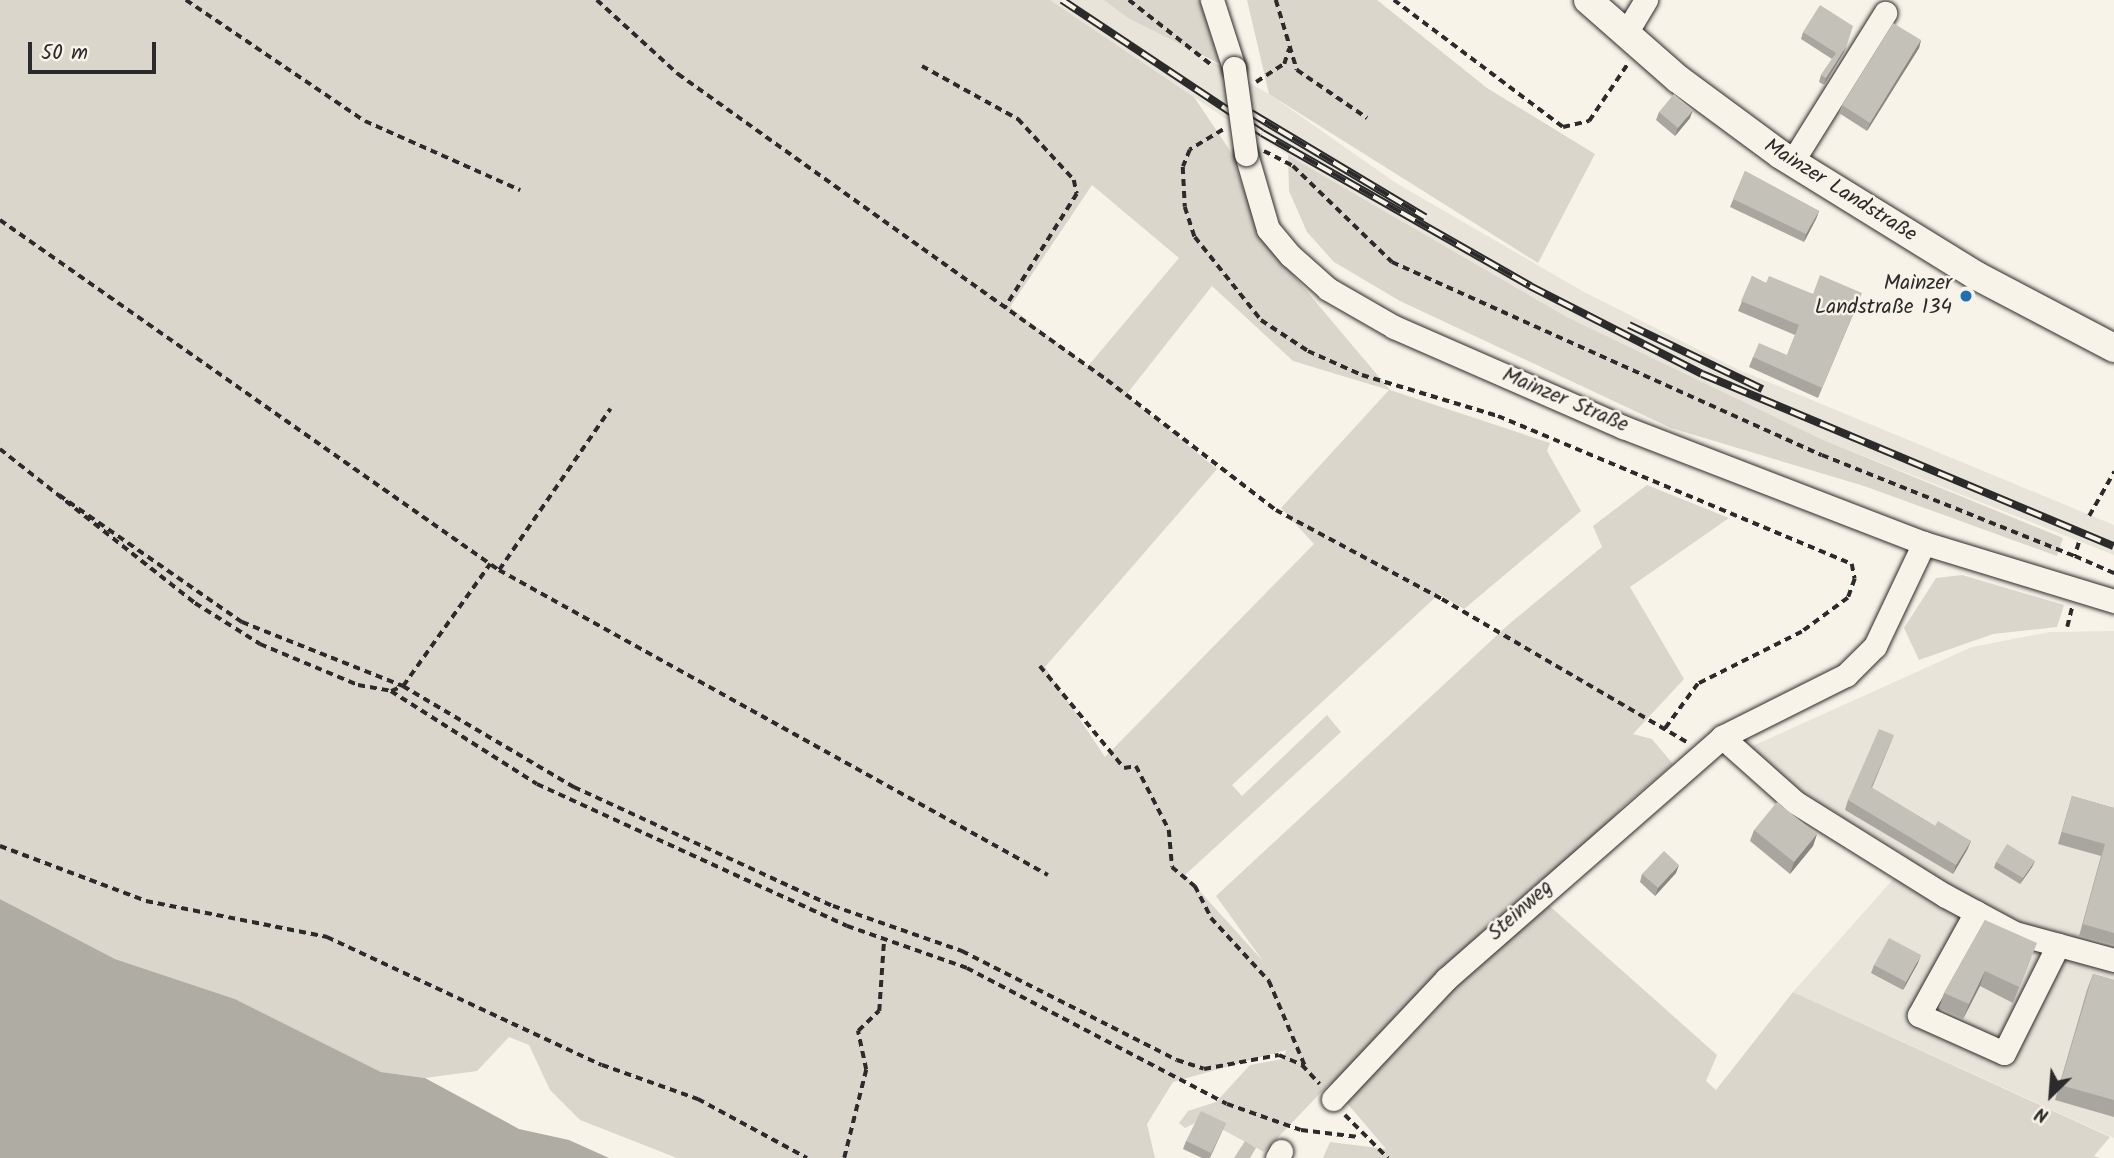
<!DOCTYPE html>
<html>
<head>
<meta charset="utf-8">
<style>
  body { margin:0 }
  #map { position:relative; width:2114px; height:1158px; overflow:hidden; background:#f7f3e8; font-family:Kalam,sans-serif }
  div>[style] { position:absolute }
  .built>* { inset:0; background:#e8e4da }
  .green>* { inset:0; background:#dad6cc }
  .water>* { inset:0; background:#afaca4 }
  .path>* { height:3.5px; margin-top:-1.75px; transform-origin:0; background:repeating-linear-gradient(90deg,#2b2b2b 0 7px,transparent 0 12px) }
  .roads { filter:drop-shadow(0 0 2px #2b2b2b) drop-shadow(0 0 2px #2b2b2b) }
  .minor>* { height:23px; margin:-11.5px; padding:0 11.5px; transform-origin:11.5px; border-radius:11.5px; background:#f7f3e8 }
  .major>* { height:28px; margin:-14px; padding:0 14px; transform-origin:14px; border-radius:14px; background:#f7f3e8 }
  .rail>* { height:8px; margin-top:-4px; transform-origin:0; background:repeating-linear-gradient(90deg,#f7f3e8 0 16px,#2b2b2b 0 32px); box-sizing:border-box; border-block:2px solid #2b2b2b }
  .bridges { filter:drop-shadow(0 0 2px #2b2b2b) drop-shadow(0 0 2px #2b2b2b) }
  .minor-bridge>* { height:23px; margin:-11.5px; padding:0 11.5px; transform-origin:11.5px; border-radius:11.5px; background:#f7f3e8 }
  .wall>* { inset:0; background:#a9a69f }
  .shaded-wall>* { inset:0; background:#898782 }
  .building>* { inset:0; background:#c4c1b9 }
  .dots>* { width:19px; height:19px; translate:-50% -50%; box-sizing:border-box; border:4px solid #f7f3e8; border-radius:50% }
  span { translate:-50% -50%; white-space:nowrap; text-align:center; line-height:1.15; -webkit-text-stroke:5px #f7f3e8; paint-order:stroke }
  .street-label { font-size:21px; color:#2b2b2b }
  .poi-label { font-size:21px; color:#2b2b2b }
  .right { translate:-100% -50%; text-align:right }
  .north { position:absolute; left:2016px; top:1060px; width:70px; height:70px; -webkit-text-stroke:5px #f7f3e8; paint-order:stroke; rotate:205deg; font-size:19px; font-weight:700; line-height:28px; text-align:center; color:#2b2b2b }
  .north::after { content:''; display:block; margin:auto; width:24px; height:32px; background:#2b2b2b; clip-path:polygon(50% 0,100% 100%,50% 72%,0 100%) }
  .scale { position:absolute; left:28px; top:42px; width:128px; height:32px; box-sizing:border-box; border:4px solid #2b2b2b; border-top:0; padding-left:9px; font-size:21px; line-height:24px; white-space:nowrap; color:#2b2b2b; -webkit-text-stroke:5px #f7f3e8; paint-order:stroke }
</style>
</head>
<body>
<div id="map">
  <div class="built">
    <i style="clip-path:polygon(1050px 0,1104px 0,1269px 94px,1396px 183px,1584px 292px,1737px 369px,2114px 525px,2114px 555px,1821px 439px,1567px 317px,1225px 118px)"></i>
    <i style="clip-path:polygon(2114px 631px,2114px 1138px,1793px 992px,1911px 859px,1800px 791px,1750px 747px,1972px 647px,2050px 632px)"></i>
  </div>
  <div class="green">
    <i style="clip-path:polygon(evenodd,0 0,1050px 0,1194px 97px,1229px 149px,1261px 237px,1390px 390px,1550px 443px,1547px 451px,1581px 511px,1464px 609px,1439px 594px,1232px 785px,1242px 796px,1327px 715px,1341px 732px,1185px 875px,1263px 961px,1216px 896px,1508px 625px,1602px 547px,1593px 526px,1647px 485px,1729px 518px,1630px 587px,1684px 679px,1633px 734px,1652px 739px,1673px 764px,1621px 808px,1544px 901px,1717px 1055px,1706px 1081px,1716px 1090px,1793px 992px,2110px 1137px,2094px 1156px,2100px 1158px,1323px 1158px,1330px 1142px,1386px 1149px,1330px 1083px,1264px 1152px,1203px 1119px,1185px 1128px,1179px 1123px,1188px 1111px,1216px 1102px,1250px 1065px,1283px 1059px,1286px 1050px,1173px 1082px,1147px 1124px,1155px 1158px,677px 1158px,580px 1120px,550px 1090px,529px 1045px,509px 1037px,477px 1071px,425px 1078px,381px 1072px,235px 999px,115px 959px,0 899px,0 0,1092px 185px,1179px 258px,1088px 366px,1010px 307px,1092px 185px,0 0,1212px 286px,1293px 361px,1389px 390px,1281px 508px,1314px 544px,1105px 757px,1045px 667px,1217px 469px,1126px 395px,1212px 286px)"></i>
    <i style="clip-path:polygon(1104px 0,1200px 0,1220px 64px,1128px 18px)"></i>
    <i style="clip-path:polygon(1247px 0,1377px 0,1487px 88px,1595px 154px,1538px 263px,1269px 94px)"></i>
    <i style="clip-path:polygon(1288px 155px,1567px 317px,1821px 439px,2063px 538px,2057px 556px,1864px 486px,1671px 428px,1400px 301px,1334px 262px,1307px 232px,1289px 191px)"></i>
    <i style="clip-path:polygon(1962px 575px,2064px 605px,2057px 627px,1993px 634px,1919px 660px,1904px 628px,1936px 578px)"></i>
  </div>
  <div class="water">
    <i style="clip-path:polygon(0 899px,115px 959px,235px 999px,381px 1072px,425px 1078px,519px 1129px,569px 1140px,609px 1158px,0 1158px)"></i>
  </div>
  <div class="path">
    <i style="left:186px;top:0;width:216px;rotate:34.1deg"></i>
    <i style="left:365px;top:121px;width:170px;rotate:24deg"></i>
    <i style="left:597px;top:0;width:110px;rotate:42.4deg"></i>
    <i style="left:678px;top:74px;width:527px;rotate:35.5deg"></i>
    <i style="left:1107px;top:380px;width:213px;rotate:37.6deg"></i>
    <i style="left:1276px;top:510px;width:188px;rotate:28.2deg"></i>
    <i style="left:1442px;top:599px;width:285px;rotate:30.3deg"></i>
    <i style="left:1129px;top:0;width:107px;rotate:38.2deg"></i>
    <i style="left:1276px;top:0;width:73px;rotate:73.3deg"></i>
    <i style="left:1297px;top:70px;width:85px;rotate:34.4deg"></i>
    <i style="left:1394px;top:0;width:211px;rotate:36.9deg"></i>
    <i style="left:1563px;top:127px;width:27px;rotate:-13deg"></i>
    <i style="left:1589px;top:121px;width:71px;rotate:-55.9deg"></i>
    <i style="left:922px;top:66px;width:110px;rotate:28.9deg"></i>
    <i style="left:1018px;top:119px;width:83px;rotate:47.4deg"></i>
    <i style="left:1074px;top:180px;width:14px;rotate:78deg"></i>
    <i style="left:1077px;top:194px;width:135px;rotate:122.3deg"></i>
    <i style="left:1256px;top:82px;width:33px;rotate:-33deg"></i>
    <i style="left:1284px;top:64px;width:16px;rotate:-72deg"></i>
    <i style="left:1223px;top:130px;width:39px;rotate:149deg"></i>
    <i style="left:1190px;top:150px;width:18px;rotate:112deg"></i>
    <i style="left:1183px;top:167px;width:40px;rotate:87.1deg"></i>
    <i style="left:1185px;top:207px;width:32px;rotate:72deg"></i>
    <i style="left:1195px;top:237px;width:106px;rotate:51.5deg"></i>
    <i style="left:1261px;top:320px;width:56px;rotate:33.4deg"></i>
    <i style="left:1308px;top:351px;width:59px;rotate:24deg"></i>
    <i style="left:1362px;top:375px;width:142px;rotate:16.8deg"></i>
    <i style="left:1498px;top:416px;width:384px;rotate:22.7deg"></i>
    <i style="left:1852px;top:564px;width:15px;rotate:79deg"></i>
    <i style="left:1855px;top:579px;width:20px;rotate:110deg"></i>
    <i style="left:1848px;top:598px;width:57px;rotate:143.5deg"></i>
    <i style="left:1802px;top:632px;width:116px;rotate:153.4deg"></i>
    <i style="left:1698px;top:684px;width:56px;rotate:126.3deg"></i>
    <i style="left:1264px;top:151px;width:33px;rotate:27deg"></i>
    <i style="left:1293px;top:166px;width:138px;rotate:44.1deg"></i>
    <i style="left:1392px;top:262px;width:471px;rotate:24.2deg"></i>
    <i style="left:1822px;top:455px;width:272px;rotate:21.8deg"></i>
    <i style="left:0;top:220px;width:610px;rotate:35.05deg"></i>
    <i style="left:499px;top:570px;width:628px;rotate:29.05deg"></i>
    <i style="left:0;top:449px;width:248px;rotate:38.3deg"></i>
    <i style="left:195px;top:603px;width:77px;rotate:32.2deg"></i>
    <i style="left:260px;top:644px;width:106px;rotate:22.7deg"></i>
    <i style="left:358px;top:685px;width:34px;rotate:10deg"></i>
    <i style="left:391px;top:691px;width:13px;rotate:-23deg"></i>
    <i style="left:403px;top:686px;width:150px;rotate:-54.5deg"></i>
    <i style="left:59px;top:495px;width:223px;rotate:34.8deg"></i>
    <i style="left:242px;top:622px;width:173px;rotate:21.7deg"></i>
    <i style="left:403px;top:686px;width:199px;rotate:30.6deg"></i>
    <i style="left:574px;top:787px;width:285px;rotate:24.7deg"></i>
    <i style="left:833px;top:906px;width:137px;rotate:19.2deg"></i>
    <i style="left:962px;top:951px;width:241px;rotate:26.9deg"></i>
    <i style="left:1177px;top:1060px;width:28px;rotate:18deg"></i>
    <i style="left:1204px;top:1069px;width:76px;rotate:-10.6deg"></i>
    <i style="left:1279px;top:1055px;width:25px;rotate:23deg"></i>
    <i style="left:1302px;top:1065px;width:26px;rotate:47deg"></i>
    <i style="left:2089px;top:516px;width:51px;rotate:-60.4deg"></i>
    <i style="left:2079px;top:543px;width:14px;rotate:107deg"></i>
    <i style="left:2075px;top:556px;width:43px;rotate:23.6deg"></i>
    <i style="left:499px;top:570px;width:196px;rotate:-55.4deg"></i>
    <i style="left:2067px;top:627px;width:21px;rotate:-76deg"></i>
    <i style="left:1040px;top:666px;width:132px;rotate:50.5deg"></i>
    <i style="left:1124px;top:768px;width:12px;rotate:-9deg"></i>
    <i style="left:1136px;top:766px;width:72px;rotate:62.7deg"></i>
    <i style="left:1169px;top:830px;width:37px;rotate:85deg"></i>
    <i style="left:1172px;top:867px;width:30px;rotate:40deg"></i>
    <i style="left:1195px;top:886px;width:36px;rotate:63deg"></i>
    <i style="left:1211px;top:918px;width:86px;rotate:47.4deg"></i>
    <i style="left:1269px;top:981px;width:92px;rotate:67deg"></i>
    <i style="left:391px;top:691px;width:173px;rotate:32.5deg"></i>
    <i style="left:537px;top:784px;width:341px;rotate:24.6deg"></i>
    <i style="left:847px;top:926px;width:127px;rotate:19.3deg"></i>
    <i style="left:967px;top:968px;width:293px;rotate:27.6deg"></i>
    <i style="left:1227px;top:1104px;width:78px;rotate:19.4deg"></i>
    <i style="left:1301px;top:1130px;width:58px;rotate:6.9deg"></i>
    <i style="left:0;top:846px;width:156px;rotate:20.6deg"></i>
    <i style="left:146px;top:901px;width:185px;rotate:11.2deg"></i>
    <i style="left:327px;top:937px;width:303px;rotate:25deg"></i>
    <i style="left:602px;top:1065px;width:102px;rotate:19.5deg"></i>
    <i style="left:698px;top:1099px;width:124px;rotate:28.4deg"></i>
    <i style="left:1345px;top:1115px;width:61px;rotate:45deg"></i>
    <i style="left:844px;top:1158px;width:91px;rotate:-76deg"></i>
    <i style="left:866px;top:1070px;width:40px;rotate:-102deg"></i>
    <i style="left:858px;top:1031px;width:29px;rotate:-44deg"></i>
    <i style="left:879px;top:1011px;width:73px;rotate:-86.1deg"></i>
  </div>
  <div class="roads">
    <div class="minor">
      <i style="left:1212px;top:0;width:71px;rotate:72.1deg"></i>
      <i style="left:1626px;top:33px;width:39px;rotate:-59deg"></i>
      <i style="left:1246px;top:154px;width:78px;rotate:73.7deg"></i>
      <i style="left:1268px;top:229px;width:35px;rotate:50deg"></i>
      <i style="left:1291px;top:256px;width:50px;rotate:41.7deg"></i>
      <i style="left:1328px;top:289px;width:76px;rotate:29.9deg"></i>
      <i style="left:1394px;top:327px;width:250px;rotate:23.6deg"></i>
      <i style="left:1623px;top:427px;width:323px;rotate:21.1deg"></i>
      <i style="left:1924px;top:543px;width:199px;rotate:17deg"></i>
      <i style="left:1792px;top:162px;width:176px;rotate:-58deg"></i>
      <i style="left:1722px;top:737px;width:98px;rotate:41.7deg"></i>
      <i style="left:1795px;top:802px;width:176px;rotate:32deg"></i>
      <i style="left:1944px;top:895px;width:81px;rotate:28.2deg"></i>
      <i style="left:2015px;top:933px;width:103px;rotate:15.3deg"></i>
      <i style="left:1976px;top:912px;width:118px;rotate:119deg"></i>
      <i style="left:1919px;top:1015px;width:93px;rotate:24.1deg"></i>
      <i style="left:2004px;top:1053px;width:121px;rotate:-63.4deg"></i>
      <i style="left:1333px;top:1099px;width:165px;rotate:-46.7deg"></i>
      <i style="left:1446px;top:979px;width:367px;rotate:-41.2deg"></i>
      <i style="left:1722px;top:737px;width:139px;rotate:-26.6deg"></i>
      <i style="left:1846px;top:675px;width:41px;rotate:-45deg"></i>
      <i style="left:1875px;top:646px;width:114px;rotate:-64.6deg"></i>
      <i style="left:1277px;top:1158px;width:8px;rotate:-60deg"></i>
    </div>
    <div class="major">
      <i style="left:1588px;top:0;width:120px;rotate:41.3deg"></i>
      <i style="left:1678px;top:79px;width:128px;rotate:36.4deg"></i>
      <i style="left:1781px;top:155px;width:230px;rotate:31.7deg"></i>
      <i style="left:1977px;top:276px;width:155px;rotate:27.7deg"></i>
    </div>
  </div>
  <div class="rail">
    <i style="left:1062px;top:0;width:240px;rotate:33.6deg"></i>
    <i style="left:1262px;top:133px;width:309px;rotate:29.7deg"></i>
    <i style="left:1530px;top:286px;width:193px;rotate:27.1deg"></i>
    <i style="left:1702px;top:374px;width:446px;rotate:22.7deg"></i>
    <i style="left:1251px;top:113px;width:203px;rotate:30.9deg"></i>
    <i style="left:1629px;top:325px;width:148px;rotate:25.7deg"></i>
  </div>
  <div class="bridges">
    <div class="minor-bridge">
      <i style="left:1234px;top:68px;width:87px;rotate:82.1deg"></i>
    </div>
  </div>
  <div class="wall">
    <i style="clip-path:polygon(1803px 32px,1844px 52px,1824px 85px,1819px 82px,1821px 75px,1832px 59px,1801px 39px)"></i>
    <i style="clip-path:polygon(1921px 40px,1919px 48px,1867px 131px,1839px 113px,1842px 105px)"></i>
    <i style="clip-path:polygon(1659px 112px,1690px 118px,1675px 136px,1656px 120px)"></i>
    <i style="clip-path:polygon(1745px 171px,1819px 211px,1816px 219px,1804px 242px,1730px 207px)"></i>
    <i style="clip-path:polygon(1752px 276px,1766px 283px,1813px 294px,1858px 303px,1818px 398px,1749px 367px,1753px 357px,1787px 355px,1795px 335px,1738px 311px)"></i>
    <i style="clip-path:polygon(1894px 735px,1872px 788px,1935px 826px,1971px 841px,1967px 850px,1953px 874px,1845px 810px,1848px 800px)"></i>
    <i style="clip-path:polygon(2072px 796px,2114px 808px,2114px 945px,2079px 936px,2101px 856px,2058px 844px)"></i>
    <i style="clip-path:polygon(1754px 830px,1817px 834px,1813px 846px,1790px 874px,1750px 841px)"></i>
    <i style="clip-path:polygon(2035px 861px,2032px 867px,2020px 884px,1994px 868px,1996px 862px)"></i>
    <i style="clip-path:polygon(1676px 873px,1655px 896px,1640px 882px,1642px 874px)"></i>
    <i style="clip-path:polygon(1985px 920px,2031px 958px,2013px 1003px,1980px 986px,1963px 1019px,1939px 1008px,1944px 993px)"></i>
    <i style="clip-path:polygon(1918px 963px,1903px 990px,1871px 973px,1874px 965px)"></i>
    <i style="clip-path:polygon(2093px 974px,2114px 980px,2114px 1117px,2055px 1100px,2087px 990px)"></i>
    <i style="clip-path:polygon(1226px 1123px,1210px 1158px,1202px 1158px,1183px 1149px,1186px 1141px)"></i>
  </div>
  <div class="shaded-wall">
    <i style="clip-path:polygon(1921px 40px,1919px 48px,1867px 131px,1870px 123px)"></i>
    <i style="clip-path:polygon(1847px 45px,1844px 52px,1824px 85px,1826px 78px)"></i>
    <i style="clip-path:polygon(1693px 110px,1690px 118px,1675px 136px,1678px 128px)"></i>
    <i style="clip-path:polygon(1819px 211px,1816px 219px,1804px 242px,1806px 234px)"></i>
    <i style="clip-path:polygon(1817px 834px,1813px 846px,1790px 874px,1794px 862px)"></i>
    <i style="clip-path:polygon(1971px 841px,1967px 850px,1953px 874px,1956px 865px)"></i>
    <i style="clip-path:polygon(2035px 861px,2032px 867px,2020px 884px,2023px 878px)"></i>
    <i style="clip-path:polygon(1679px 865px,1676px 873px,1655px 896px,1658px 888px)"></i>
    <i style="clip-path:polygon(1921px 955px,1918px 963px,1903px 990px,1906px 982px)"></i>
    <i style="clip-path:polygon(1985px 971px,1980px 986px,1963px 1019px,1969px 1004px)"></i>
  </div>
  <div class="building">
    <i style="clip-path:polygon(1820px 5px,1853px 26px,1847px 45px,1826px 78px,1821px 75px,1836px 53px,1803px 32px)"></i>
    <i style="clip-path:polygon(1893px 23px,1921px 40px,1870px 123px,1842px 105px)"></i>
    <i style="clip-path:polygon(1674px 94px,1693px 110px,1678px 128px,1659px 112px)"></i>
    <i style="clip-path:polygon(1745px 171px,1819px 211px,1806px 234px,1733px 199px)"></i>
    <i style="clip-path:polygon(1820px 275px,1862px 293px,1822px 388px,1753px 357px,1759px 343px,1787px 355px,1799px 325px,1741px 301px,1752px 276px,1766px 283px,1769px 276px,1813px 294px)"></i>
    <i style="clip-path:polygon(1879px 729px,1894px 735px,1871px 787px,1935px 826px,1938px 821px,1971px 841px,1956px 865px,1848px 800px)"></i>
    <i style="clip-path:polygon(2072px 796px,2114px 808px,2114px 933px,2083px 924px,2105px 844px,2062px 832px)"></i>
    <i style="clip-path:polygon(1777px 802px,1817px 834px,1794px 862px,1754px 830px)"></i>
    <i style="clip-path:polygon(2007px 844px,2035px 861px,2023px 878px,1996px 862px)"></i>
    <i style="clip-path:polygon(1664px 851px,1679px 865px,1658px 888px,1642px 874px)"></i>
    <i style="clip-path:polygon(1985px 920px,2037px 943px,2019px 987px,1985px 971px,1969px 1004px,1944px 993px)"></i>
    <i style="clip-path:polygon(1889px 938px,1921px 955px,1906px 982px,1874px 965px)"></i>
    <i style="clip-path:polygon(2093px 974px,2114px 980px,2114px 1100px,2060px 1085px)"></i>
    <i style="clip-path:polygon(1201px 1111px,1226px 1123px,1211px 1153px,1186px 1141px)"></i>
    <i style="clip-path:polygon(1245px 1141px,1256px 1148px,1250px 1158px,1234px 1158px)"></i>
  </div>
  <div class="dots">
    <i style="left:1966px;top:296px;background:#1f6fb2"></i>
  </div>
  <div class="street-label">
    <span style="left:1840px;top:191px;rotate:32deg">Mainzer Landstraße</span>
    <span style="left:1565px;top:401px;rotate:23deg">Mainzer Straße</span>
    <span style="left:1521px;top:911px;rotate:-42deg">Steinweg</span>
  </div>
  <div class="poi-label">
    <span class="right" style="left:1952px;top:296px">Mainzer<br>Landstraße 134</span>
  </div>
  <div class="north">N</div>
  <div class="scale">50 m</div>
</div>
</body>
</html>
